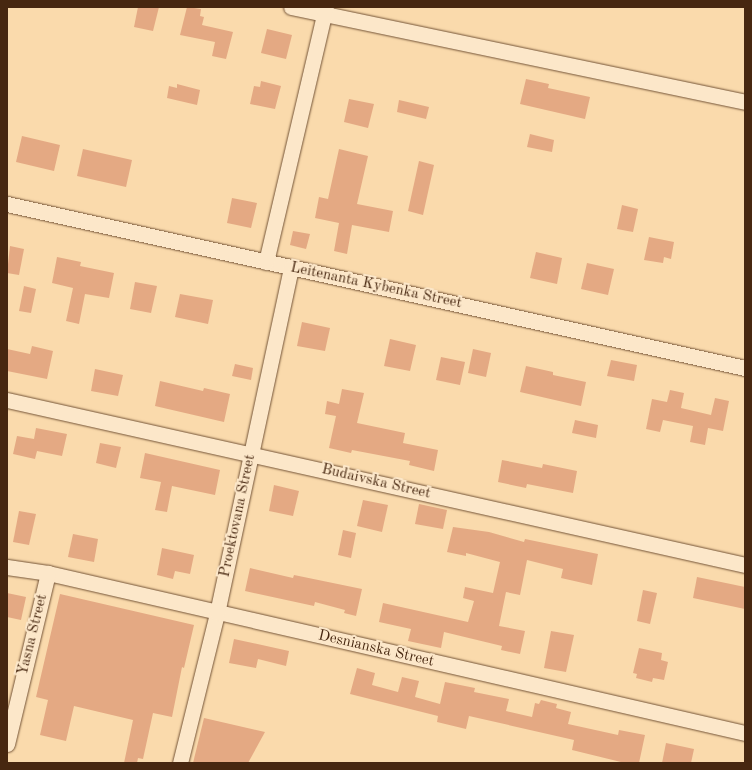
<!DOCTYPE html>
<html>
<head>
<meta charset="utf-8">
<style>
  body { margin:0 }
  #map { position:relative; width:752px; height:770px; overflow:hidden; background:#fadaac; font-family:"Old Standard TT",serif }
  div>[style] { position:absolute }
  .building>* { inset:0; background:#e4a983 }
  .roads { filter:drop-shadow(0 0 1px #745437) drop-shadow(0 0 1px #745437) }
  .minor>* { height:15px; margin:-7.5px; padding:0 7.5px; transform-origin:7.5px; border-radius:7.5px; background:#fce7c9 }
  span { translate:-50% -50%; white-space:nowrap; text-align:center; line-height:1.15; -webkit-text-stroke:4px #fce7c9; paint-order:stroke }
  .street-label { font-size:15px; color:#472710 }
  .frame { position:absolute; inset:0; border:8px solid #472710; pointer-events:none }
</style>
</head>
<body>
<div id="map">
  <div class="building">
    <i style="clip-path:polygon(138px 7px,159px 7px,153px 31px,134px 27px)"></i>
    <i style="clip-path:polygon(187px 7px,201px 9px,200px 16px,204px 17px,202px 25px,233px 32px,226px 59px,212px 56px,215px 42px,180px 35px)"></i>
    <i style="clip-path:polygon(267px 29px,292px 35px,286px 59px,261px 53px)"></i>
    <i style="clip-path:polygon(526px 79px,549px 84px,548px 88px,590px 97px,585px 119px,520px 104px)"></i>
    <i style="clip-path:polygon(261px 81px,281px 86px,275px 109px,250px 104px,254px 86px,260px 87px)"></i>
    <i style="clip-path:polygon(177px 84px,200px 90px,197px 105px,167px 98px,169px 86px,177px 88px)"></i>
    <i style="clip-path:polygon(349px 99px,374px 104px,368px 128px,344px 122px)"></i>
    <i style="clip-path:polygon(399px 100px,429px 107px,426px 119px,397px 112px)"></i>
    <i style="clip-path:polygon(530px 134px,554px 140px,552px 152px,527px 147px)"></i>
    <i style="clip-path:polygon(22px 136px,60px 145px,54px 171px,16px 162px)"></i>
    <i style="clip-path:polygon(83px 149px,132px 160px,126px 187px,77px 176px)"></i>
    <i style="clip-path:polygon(339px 149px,368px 156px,357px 204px,393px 211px,389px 232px,352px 225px,347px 254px,334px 251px,339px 223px,315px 218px,319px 197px,328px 199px)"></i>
    <i style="clip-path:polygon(419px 161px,434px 165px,423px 215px,408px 211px)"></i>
    <i style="clip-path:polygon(232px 198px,257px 203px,251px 228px,227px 223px)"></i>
    <i style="clip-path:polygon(622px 205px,638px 209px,633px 232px,617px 229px)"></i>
    <i style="clip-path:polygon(293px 231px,310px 234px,306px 249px,290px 245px)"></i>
    <i style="clip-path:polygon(649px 237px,674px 242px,671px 259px,664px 257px,663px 263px,644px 260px)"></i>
    <i style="clip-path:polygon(10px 246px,24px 249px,19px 275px,7px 273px)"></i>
    <i style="clip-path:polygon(536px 252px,562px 258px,557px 284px,530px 278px)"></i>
    <i style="clip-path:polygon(57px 257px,81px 262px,80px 266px,114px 273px,109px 298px,85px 294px,79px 324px,66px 321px,73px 288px,52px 283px)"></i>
    <i style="clip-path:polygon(587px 263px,614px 269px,608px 295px,581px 289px)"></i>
    <i style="clip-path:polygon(135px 282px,157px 286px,151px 313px,130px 309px)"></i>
    <i style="clip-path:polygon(24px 286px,36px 289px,31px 313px,19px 311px)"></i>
    <i style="clip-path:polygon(180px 294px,213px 300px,208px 324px,175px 317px)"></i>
    <i style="clip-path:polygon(302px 322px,330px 328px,325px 351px,297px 346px)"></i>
    <i style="clip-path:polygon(390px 339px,416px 345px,410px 371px,384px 366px)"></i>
    <i style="clip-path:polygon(32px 346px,53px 351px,47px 379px,7px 371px,7px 349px,30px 354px)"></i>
    <i style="clip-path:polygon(473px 349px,491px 353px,486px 377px,468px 373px)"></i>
    <i style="clip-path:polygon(441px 357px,465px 362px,460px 385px,436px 380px)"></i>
    <i style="clip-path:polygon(611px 360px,637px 365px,634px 381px,607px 376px)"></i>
    <i style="clip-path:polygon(235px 364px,253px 368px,251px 380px,232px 376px)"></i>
    <i style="clip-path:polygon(526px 366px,553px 372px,553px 375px,586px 382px,581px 406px,520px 392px)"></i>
    <i style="clip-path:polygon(95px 369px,123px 375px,118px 396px,91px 391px)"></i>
    <i style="clip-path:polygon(160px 381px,203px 391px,204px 388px,230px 394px,224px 422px,155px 406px)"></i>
    <i style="clip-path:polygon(342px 389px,364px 393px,357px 423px,405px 433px,403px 443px,438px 450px,434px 471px,409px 465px,410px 461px,352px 450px,351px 453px,329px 448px,336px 416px,325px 414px,327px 401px,339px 404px)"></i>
    <i style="clip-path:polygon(670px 390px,684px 393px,681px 408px,711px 415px,715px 398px,729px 401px,723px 431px,708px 428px,705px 445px,690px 442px,693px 426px,663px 420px,660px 432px,646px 429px,652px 399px,667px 402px)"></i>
    <i style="clip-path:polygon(575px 420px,598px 425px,596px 438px,572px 433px)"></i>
    <i style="clip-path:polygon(36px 428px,67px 434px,62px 456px,37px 451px,35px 459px,13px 454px,17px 436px,34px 439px)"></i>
    <i style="clip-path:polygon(100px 443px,121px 447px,116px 468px,96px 463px)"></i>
    <i style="clip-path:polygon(145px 453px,220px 470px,215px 495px,172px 486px,167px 512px,155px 510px,161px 482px,140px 478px)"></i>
    <i style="clip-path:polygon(502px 460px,542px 468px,543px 464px,577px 471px,573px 493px,527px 484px,526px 488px,498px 482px)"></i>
    <i style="clip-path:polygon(274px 485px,299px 491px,293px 516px,269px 511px)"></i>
    <i style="clip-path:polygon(363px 500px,388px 505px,382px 532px,357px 526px)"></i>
    <i style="clip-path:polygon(419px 504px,447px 510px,443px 529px,415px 524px)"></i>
    <i style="clip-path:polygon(19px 511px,36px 514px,29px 545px,13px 542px)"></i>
    <i style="clip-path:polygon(453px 527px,489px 532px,524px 542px,525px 539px,598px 554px,592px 585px,561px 578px,563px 569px,527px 560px,520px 595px,506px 592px,499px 626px,525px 631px,520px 654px,501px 650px,502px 646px,444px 632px,441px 648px,408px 641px,411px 629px,379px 622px,383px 603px,468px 622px,474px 601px,463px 598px,465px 587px,493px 593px,500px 562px,466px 553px,466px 556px,447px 552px)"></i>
    <i style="clip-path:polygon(343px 530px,356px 533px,351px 558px,338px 555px)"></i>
    <i style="clip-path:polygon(73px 534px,98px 539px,94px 562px,68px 557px)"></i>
    <i style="clip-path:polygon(162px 548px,194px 555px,190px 574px,175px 571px,173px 579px,157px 575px)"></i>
    <i style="clip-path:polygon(250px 568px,293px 578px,294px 575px,362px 589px,356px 616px,344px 613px,345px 610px,315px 602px,314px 606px,245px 591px)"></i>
    <i style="clip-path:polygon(697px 577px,745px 587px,745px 609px,693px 598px)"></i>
    <i style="clip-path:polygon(643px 590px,657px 593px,650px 624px,637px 621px)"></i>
    <i style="clip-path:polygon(7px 593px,26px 597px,21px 620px,7px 617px)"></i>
    <i style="clip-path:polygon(60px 594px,194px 625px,184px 668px,182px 667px,172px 717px,153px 713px,143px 759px,138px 758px,137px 763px,124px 763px,133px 720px,74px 706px,66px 741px,40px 735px,48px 700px,36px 697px)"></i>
    <i style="clip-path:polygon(551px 631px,574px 635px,566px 672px,544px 668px)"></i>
    <i style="clip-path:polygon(234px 639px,289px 651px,286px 666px,258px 659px,256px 668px,229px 663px)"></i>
    <i style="clip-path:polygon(639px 648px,662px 653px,661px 660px,668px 662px,664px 680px,653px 678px,652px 682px,636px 678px,637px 674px,633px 673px)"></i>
    <i style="clip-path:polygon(357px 668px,375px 673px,372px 685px,398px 692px,402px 677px,419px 681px,415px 697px,440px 704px,445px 682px,475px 688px,474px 692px,509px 699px,506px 711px,532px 717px,535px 703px,539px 704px,541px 700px,557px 704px,556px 708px,571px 712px,568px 724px,618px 735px,619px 730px,645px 735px,639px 763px,625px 763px,572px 750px,574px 740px,469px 716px,466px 729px,437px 722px,438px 716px,350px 694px)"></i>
    <i style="clip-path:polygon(204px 718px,265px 732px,248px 763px,193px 763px)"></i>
    <i style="clip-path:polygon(666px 743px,694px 749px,691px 763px,662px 763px)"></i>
  </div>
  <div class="roads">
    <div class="minor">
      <i style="left:291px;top:7px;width:464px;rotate:11.8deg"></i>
      <i style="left:7px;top:204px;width:756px;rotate:12.53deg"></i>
      <i style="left:266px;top:262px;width:262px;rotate:-76.8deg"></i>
      <i style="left:7px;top:400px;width:756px;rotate:12.6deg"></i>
      <i style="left:7px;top:567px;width:41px;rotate:8.3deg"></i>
      <i style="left:48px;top:573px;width:715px;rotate:12.93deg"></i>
      <i style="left:7px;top:744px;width:176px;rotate:-76.5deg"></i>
      <i style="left:180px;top:763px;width:154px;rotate:-76.1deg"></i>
      <i style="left:217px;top:613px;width:354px;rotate:-77.9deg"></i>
    </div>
  </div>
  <div class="street-label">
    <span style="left:376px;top:286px;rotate:12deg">Leitenanta Kybenka Street</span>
    <span style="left:376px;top:482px;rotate:13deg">Budaivska Street</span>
    <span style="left:238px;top:516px;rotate:-78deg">Proektovana Street</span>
    <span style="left:33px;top:635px;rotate:-76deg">Yasna Street</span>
    <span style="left:376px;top:649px;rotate:13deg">Desnianska Street</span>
  </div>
  <div class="frame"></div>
</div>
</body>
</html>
